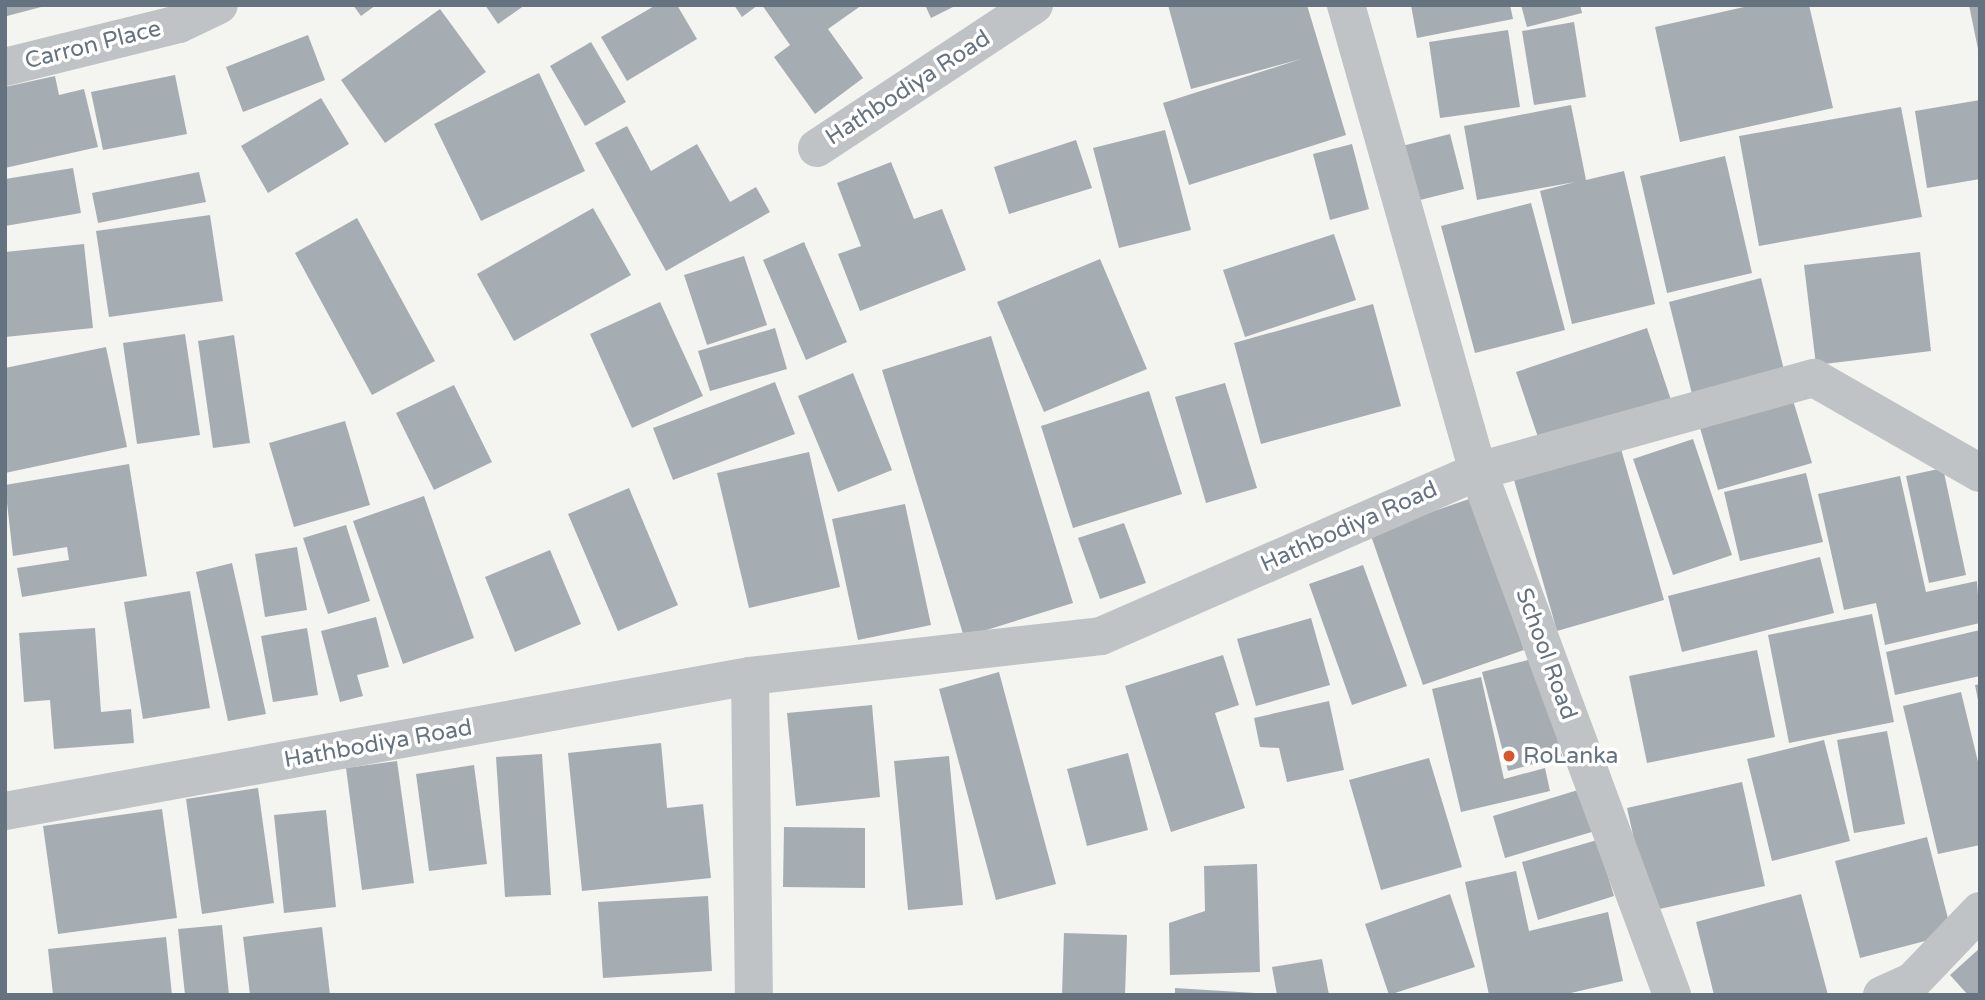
<!DOCTYPE html>
<html>
<head>
<meta charset="utf-8">
<style>
  body { margin:0 }
  #map { position:relative; width:1985px; height:1000px; overflow:hidden; background:#f4f4f0; font-family:"Varela Round",sans-serif }
  div>[style] { position:absolute }
  .building>* { inset:0; background:#a6adb2 }
  .street>* { height:38px; margin:-19px; padding:0 19px; transform-origin:19px; border-radius:19px; background:#bfc3c6 }
  .dots>* { width:19px; height:19px; translate:-50% -50%; box-sizing:border-box; border:4px solid #fff; border-radius:50% }
  span { translate:-50% -50%; white-space:nowrap; text-align:center; line-height:1.15; -webkit-text-stroke:7px #fff; paint-order:stroke }
  .street-label { font-size:23px; color:#64737f }
  .poi-label { font-size:23px; color:#64737f }
  .left { translate:0 -50%; text-align:left }
  .frame { position:absolute; inset:0; border:7px solid #64737f; pointer-events:none }
</style>
</head>
<body>
<div id="map">
  <div class="building">
    <i style="clip-path:polygon(5px 5px,45px 5px,45px 6px,7px 16px)"></i>
    <i style="clip-path:polygon(353px 5px,376px 5px,361px 16px)"></i>
    <i style="clip-path:polygon(485px 5px,525px 5px,498px 24px)"></i>
    <i style="clip-path:polygon(656px 5px,677px 5px,697px 39px,627px 81px,601px 37px)"></i>
    <i style="clip-path:polygon(734px 5px,758px 5px,742px 17px)"></i>
    <i style="clip-path:polygon(762px 5px,862px 5px,828px 29px,863px 78px,815px 114px,774px 57px,790px 45px)"></i>
    <i style="clip-path:polygon(925px 5px,957px 5px,931px 18px)"></i>
    <i style="clip-path:polygon(1168px 5px,1307px 5px,1346px 135px,1189px 185px,1163px 103px,1301px 59px,1191px 89px)"></i>
    <i style="clip-path:polygon(1411px 5px,1510px 5px,1513px 19px,1417px 38px)"></i>
    <i style="clip-path:polygon(1521px 5px,1580px 5px,1582px 13px,1527px 27px)"></i>
    <i style="clip-path:polygon(1753px 5px,1809px 5px,1833px 108px,1680px 142px,1655px 27px)"></i>
    <i style="clip-path:polygon(1969px 5px,1980px 5px,1980px 54px,1979px 54px)"></i>
    <i style="clip-path:polygon(440px 9px,486px 72px,385px 143px,341px 80px)"></i>
    <i style="clip-path:polygon(1574px 22px,1586px 97px,1534px 105px,1522px 31px)"></i>
    <i style="clip-path:polygon(1508px 30px,1520px 107px,1440px 118px,1429px 42px)"></i>
    <i style="clip-path:polygon(308px 35px,325px 80px,243px 112px,226px 67px)"></i>
    <i style="clip-path:polygon(591px 42px,626px 102px,585px 126px,550px 66px)"></i>
    <i style="clip-path:polygon(539px 73px,585px 171px,481px 221px,434px 124px)"></i>
    <i style="clip-path:polygon(175px 75px,187px 134px,103px 150px,91px 92px)"></i>
    <i style="clip-path:polygon(55px 76px,59px 95px,84px 89px,98px 147px,5px 168px,5px 87px)"></i>
    <i style="clip-path:polygon(321px 98px,349px 144px,268px 193px,241px 146px)"></i>
    <i style="clip-path:polygon(1980px 100px,1980px 179px,1927px 188px,1915px 111px)"></i>
    <i style="clip-path:polygon(1571px 105px,1586px 180px,1624px 171px,1655px 304px,1572px 324px,1540px 191px,1575px 182px,1477px 200px,1464px 126px)"></i>
    <i style="clip-path:polygon(1901px 107px,1922px 217px,1759px 246px,1739px 136px)"></i>
    <i style="clip-path:polygon(627px 126px,651px 171px,697px 144px,730px 202px,756px 187px,770px 212px,666px 271px,595px 143px)"></i>
    <i style="clip-path:polygon(1165px 130px,1191px 230px,1119px 248px,1093px 148px)"></i>
    <i style="clip-path:polygon(1450px 134px,1464px 189px,1412px 202px,1398px 147px)"></i>
    <i style="clip-path:polygon(1076px 140px,1092px 188px,1009px 214px,994px 167px)"></i>
    <i style="clip-path:polygon(1352px 144px,1369px 209px,1330px 220px,1313px 154px)"></i>
    <i style="clip-path:polygon(1725px 156px,1752px 273px,1667px 293px,1640px 176px)"></i>
    <i style="clip-path:polygon(891px 162px,914px 219px,942px 209px,966px 270px,860px 311px,838px 254px,861px 246px,837px 183px)"></i>
    <i style="clip-path:polygon(73px 168px,81px 213px,5px 226px,5px 179px)"></i>
    <i style="clip-path:polygon(199px 172px,206px 202px,98px 223px,92px 193px)"></i>
    <i style="clip-path:polygon(1531px 203px,1565px 330px,1475px 353px,1441px 226px)"></i>
    <i style="clip-path:polygon(593px 208px,631px 275px,514px 341px,477px 274px)"></i>
    <i style="clip-path:polygon(210px 215px,223px 301px,109px 317px,96px 231px)"></i>
    <i style="clip-path:polygon(357px 218px,435px 361px,372px 395px,295px 253px)"></i>
    <i style="clip-path:polygon(1334px 234px,1356px 300px,1245px 337px,1223px 270px)"></i>
    <i style="clip-path:polygon(804px 242px,847px 342px,806px 360px,763px 260px)"></i>
    <i style="clip-path:polygon(84px 244px,93px 328px,5px 337px,5px 252px)"></i>
    <i style="clip-path:polygon(1920px 252px,1931px 351px,1816px 365px,1804px 265px)"></i>
    <i style="clip-path:polygon(744px 256px,767px 325px,707px 345px,684px 275px)"></i>
    <i style="clip-path:polygon(1100px 259px,1147px 369px,1044px 412px,997px 302px)"></i>
    <i style="clip-path:polygon(1761px 278px,1785px 374px,1693px 398px,1669px 302px)"></i>
    <i style="clip-path:polygon(660px 302px,703px 396px,632px 428px,590px 334px)"></i>
    <i style="clip-path:polygon(1373px 304px,1401px 406px,1261px 444px,1234px 343px)"></i>
    <i style="clip-path:polygon(775px 328px,787px 369px,710px 391px,698px 351px)"></i>
    <i style="clip-path:polygon(1647px 328px,1673px 406px,1542px 449px,1516px 372px)"></i>
    <i style="clip-path:polygon(185px 334px,200px 435px,137px 444px,123px 343px)"></i>
    <i style="clip-path:polygon(234px 335px,250px 443px,213px 448px,198px 341px)"></i>
    <i style="clip-path:polygon(991px 336px,1073px 603px,964px 637px,882px 370px)"></i>
    <i style="clip-path:polygon(106px 347px,127px 447px,5px 473px,5px 368px)"></i>
    <i style="clip-path:polygon(853px 373px,892px 470px,838px 492px,798px 396px)"></i>
    <i style="clip-path:polygon(775px 382px,795px 434px,673px 480px,653px 428px)"></i>
    <i style="clip-path:polygon(1225px 383px,1257px 488px,1206px 503px,1175px 397px)"></i>
    <i style="clip-path:polygon(454px 385px,492px 462px,434px 490px,396px 413px)"></i>
    <i style="clip-path:polygon(1789px 387px,1812px 463px,1718px 490px,1696px 414px)"></i>
    <i style="clip-path:polygon(1149px 391px,1182px 494px,1073px 528px,1041px 426px)"></i>
    <i style="clip-path:polygon(345px 421px,370px 505px,294px 527px,269px 443px)"></i>
    <i style="clip-path:polygon(1693px 439px,1732px 555px,1673px 575px,1633px 459px)"></i>
    <i style="clip-path:polygon(1619px 442px,1664px 600px,1557px 631px,1512px 473px)"></i>
    <i style="clip-path:polygon(809px 452px,840px 587px,749px 608px,717px 473px)"></i>
    <i style="clip-path:polygon(129px 464px,147px 576px,22px 597px,17px 568px,69px 560px,67px 547px,13px 556px,5px 485px)"></i>
    <i style="clip-path:polygon(1943px 468px,1966px 575px,1929px 583px,1906px 476px)"></i>
    <i style="clip-path:polygon(1806px 473px,1823px 542px,1740px 561px,1724px 492px)"></i>
    <i style="clip-path:polygon(1900px 476px,1926px 592px,1977px 581px,1980px 623px,1885px 645px,1876px 603px,1844px 610px,1818px 494px)"></i>
    <i style="clip-path:polygon(629px 488px,678px 605px,618px 631px,568px 514px)"></i>
    <i style="clip-path:polygon(424px 496px,474px 638px,403px 664px,353px 521px)"></i>
    <i style="clip-path:polygon(1472px 498px,1524px 650px,1423px 685px,1370px 533px)"></i>
    <i style="clip-path:polygon(905px 504px,931px 625px,858px 640px,832px 519px)"></i>
    <i style="clip-path:polygon(1124px 523px,1146px 583px,1100px 599px,1078px 538px)"></i>
    <i style="clip-path:polygon(346px 525px,370px 601px,328px 614px,303px 538px)"></i>
    <i style="clip-path:polygon(297px 547px,307px 610px,265px 617px,255px 554px)"></i>
    <i style="clip-path:polygon(550px 550px,581px 624px,515px 652px,485px 577px)"></i>
    <i style="clip-path:polygon(1820px 557px,1834px 613px,1682px 652px,1668px 596px)"></i>
    <i style="clip-path:polygon(232px 563px,266px 714px,228px 721px,196px 572px)"></i>
    <i style="clip-path:polygon(1363px 565px,1407px 686px,1352px 705px,1309px 584px)"></i>
    <i style="clip-path:polygon(190px 591px,210px 708px,143px 719px,124px 602px)"></i>
    <i style="clip-path:polygon(1872px 614px,1894px 722px,1789px 743px,1768px 635px)"></i>
    <i style="clip-path:polygon(376px 617px,389px 667px,357px 675px,363px 696px,340px 702px,321px 631px)"></i>
    <i style="clip-path:polygon(1311px 618px,1330px 685px,1256px 706px,1237px 639px)"></i>
    <i style="clip-path:polygon(95px 628px,101px 712px,131px 709px,134px 743px,54px 749px,50px 700px,24px 702px,19px 633px)"></i>
    <i style="clip-path:polygon(307px 628px,318px 695px,273px 702px,261px 636px)"></i>
    <i style="clip-path:polygon(1980px 630px,1980px 676px,1895px 695px,1886px 652px)"></i>
    <i style="clip-path:polygon(1757px 650px,1775px 737px,1647px 763px,1629px 676px)"></i>
    <i style="clip-path:polygon(1223px 655px,1239px 705px,1215px 713px,1245px 808px,1171px 832px,1125px 686px)"></i>
    <i style="clip-path:polygon(1536px 658px,1562px 756px,1508px 771px,1482px 672px)"></i>
    <i style="clip-path:polygon(999px 672px,1056px 884px,996px 900px,939px 689px)"></i>
    <i style="clip-path:polygon(1481px 677px,1504px 779px,1545px 768px,1550px 791px,1461px 812px,1432px 689px)"></i>
    <i style="clip-path:polygon(1980px 684px,1980px 705px,1979px 705px,1975px 685px)"></i>
    <i style="clip-path:polygon(1961px 692px,1980px 770px,1980px 845px,1938px 854px,1903px 706px)"></i>
    <i style="clip-path:polygon(1329px 701px,1344px 770px,1287px 782px,1279px 748px,1260px 747px,1254px 718px)"></i>
    <i style="clip-path:polygon(872px 705px,880px 797px,796px 806px,787px 713px)"></i>
    <i style="clip-path:polygon(1887px 731px,1905px 824px,1854px 833px,1837px 740px)"></i>
    <i style="clip-path:polygon(1824px 740px,1850px 841px,1772px 861px,1747px 759px)"></i>
    <i style="clip-path:polygon(661px 743px,667px 808px,703px 804px,711px 878px,582px 891px,568px 753px)"></i>
    <i style="clip-path:polygon(1128px 753px,1148px 830px,1087px 846px,1067px 769px)"></i>
    <i style="clip-path:polygon(542px 754px,551px 895px,505px 897px,496px 757px)"></i>
    <i style="clip-path:polygon(949px 756px,963px 905px,908px 910px,894px 761px)"></i>
    <i style="clip-path:polygon(1429px 758px,1462px 867px,1381px 890px,1349px 780px)"></i>
    <i style="clip-path:polygon(397px 761px,414px 883px,362px 890px,346px 768px)"></i>
    <i style="clip-path:polygon(474px 765px,487px 864px,429px 871px,416px 774px)"></i>
    <i style="clip-path:polygon(1742px 782px,1765px 886px,1650px 911px,1627px 808px)"></i>
    <i style="clip-path:polygon(1601px 783px,1615px 825px,1505px 858px,1493px 816px)"></i>
    <i style="clip-path:polygon(258px 788px,274px 903px,202px 914px,186px 799px)"></i>
    <i style="clip-path:polygon(162px 809px,177px 918px,58px 934px,43px 826px)"></i>
    <i style="clip-path:polygon(326px 810px,336px 907px,284px 913px,274px 815px)"></i>
    <i style="clip-path:polygon(784px 827px,865px 828px,865px 888px,783px 887px)"></i>
    <i style="clip-path:polygon(1927px 837px,1952px 934px,1860px 958px,1835px 861px)"></i>
    <i style="clip-path:polygon(1597px 840px,1614px 896px,1538px 920px,1522px 862px)"></i>
    <i style="clip-path:polygon(1257px 864px,1260px 972px,1170px 975px,1169px 923px,1205px 911px,1204px 866px)"></i>
    <i style="clip-path:polygon(1516px 871px,1529px 931px,1608px 912px,1623px 981px,1562px 995px,1489px 995px,1465px 882px)"></i>
    <i style="clip-path:polygon(1450px 894px,1475px 967px,1389px 995px,1365px 924px)"></i>
    <i style="clip-path:polygon(1801px 894px,1828px 995px,1714px 995px,1696px 922px)"></i>
    <i style="clip-path:polygon(708px 896px,712px 971px,603px 978px,598px 902px)"></i>
    <i style="clip-path:polygon(222px 925px,229px 995px,185px 995px,178px 929px)"></i>
    <i style="clip-path:polygon(322px 927px,330px 995px,250px 995px,243px 937px)"></i>
    <i style="clip-path:polygon(1064px 933px,1127px 935px,1125px 995px,1062px 995px)"></i>
    <i style="clip-path:polygon(166px 937px,172px 995px,53px 995px,48px 949px)"></i>
    <i style="clip-path:polygon(1980px 948px,1980px 995px,1968px 995px,1950px 975px)"></i>
    <i style="clip-path:polygon(1322px 959px,1329px 995px,1277px 995px,1272px 967px)"></i>
    <i style="clip-path:polygon(1175px 988px,1255px 993px,1255px 995px,1175px 995px)"></i>
  </div>
  <div class="street">
    <i style="left:1346px;top:5px;width:484px;rotate:74.2deg"></i>
    <i style="left:1478px;top:471px;width:559px;rotate:69.68deg"></i>
    <i style="left:5px;top:67px;width:179px;rotate:-13.9deg"></i>
    <i style="left:179px;top:24px;width:44px;rotate:-25.4deg"></i>
    <i style="left:817px;top:148px;width:260px;rotate:-33.4deg"></i>
    <i style="left:750px;top:676px;width:319px;rotate:89.3deg"></i>
    <i style="left:5px;top:811px;width:757px;rotate:-10.27deg"></i>
    <i style="left:750px;top:676px;width:353px;rotate:-6.5deg"></i>
    <i style="left:1101px;top:636px;width:412px;rotate:-23.6deg"></i>
    <i style="left:1478px;top:471px;width:349px;rotate:-15.5deg"></i>
    <i style="left:1814px;top:378px;width:191px;rotate:29.8deg"></i>
    <i style="left:1882px;top:995px;width:34px;rotate:-24deg"></i>
    <i style="left:1913px;top:981px;width:97px;rotate:-46.3deg"></i>
  </div>
  <div class="dots">
    <i style="left:1509px;top:756px;background:#d8562c"></i>
  </div>
  <div class="street-label">
    <span style="left:93px;top:45px;rotate:-14deg">Carron Place</span>
    <span style="left:908px;top:88px;rotate:-33deg">Hathbodiya Road</span>
    <span style="left:1349px;top:527px;rotate:-24deg">Hathbodiya Road</span>
    <span style="left:1546px;top:654px;rotate:70deg">School Road</span>
    <span style="left:378px;top:744px;rotate:-10deg">Hathbodiya Road</span>
  </div>
  <div class="poi-label">
    <span class="left" style="left:1523px;top:756px">RoLanka</span>
  </div>
  <div class="frame"></div>
</div>
</body>
</html>
